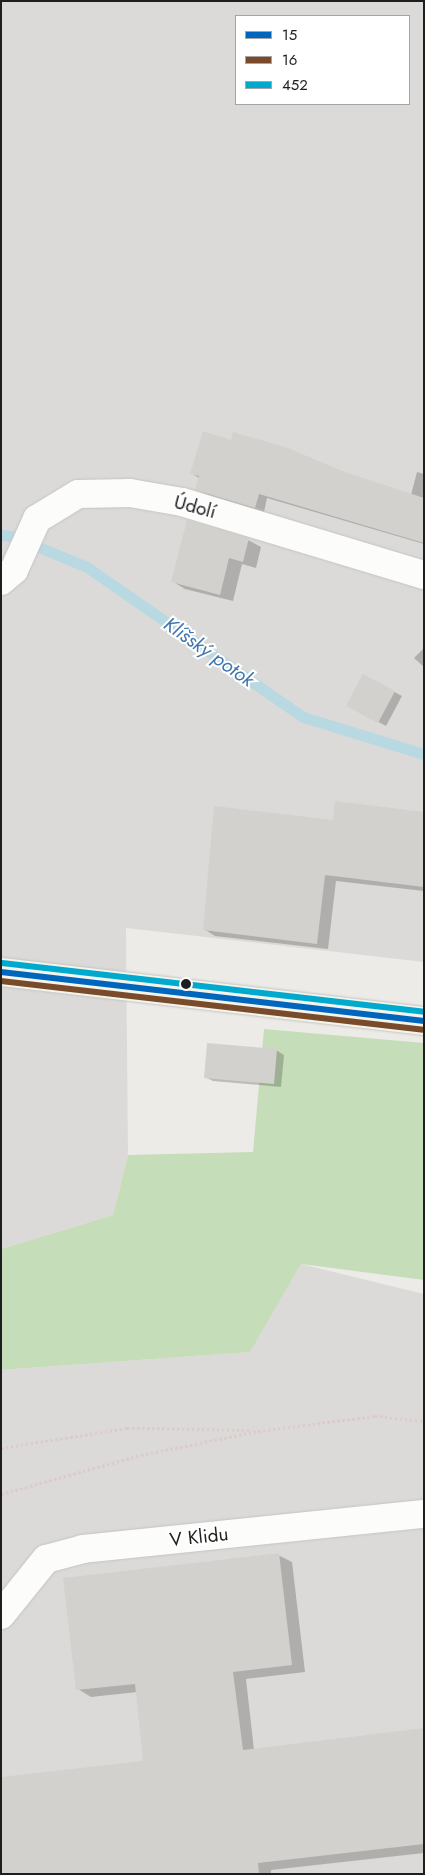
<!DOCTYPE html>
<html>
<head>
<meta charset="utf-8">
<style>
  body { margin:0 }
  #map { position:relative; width:425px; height:1875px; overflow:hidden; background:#edebe7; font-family:Jost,sans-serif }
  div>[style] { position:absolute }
  .residential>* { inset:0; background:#dcdad8 }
  .forest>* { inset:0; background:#c6ddba }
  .shadow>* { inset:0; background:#0003 }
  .stream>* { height:11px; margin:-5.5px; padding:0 5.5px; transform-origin:5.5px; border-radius:5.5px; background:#b8d9e2 }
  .building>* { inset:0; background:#d3d1ce }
  .path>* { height:3px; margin-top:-1.5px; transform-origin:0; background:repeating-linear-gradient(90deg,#dbccca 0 2.5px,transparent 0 5px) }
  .roads { filter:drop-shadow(0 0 1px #c5c4c3) drop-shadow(0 0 1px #c5c4c3) }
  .minor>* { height:28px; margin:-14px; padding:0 14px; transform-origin:14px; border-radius:14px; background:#fcfcfb }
  .secondary>* { height:28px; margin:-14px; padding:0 14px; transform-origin:14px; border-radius:14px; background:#f3f4ea }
  .bus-1>* { height:6px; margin:-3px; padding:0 3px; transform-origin:3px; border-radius:3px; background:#0065bd }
  .bus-2>* { height:6px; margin:-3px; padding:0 3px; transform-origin:3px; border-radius:3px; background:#7a4b2a }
  .bus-3>* { height:6px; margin:-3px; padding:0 3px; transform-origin:3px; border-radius:3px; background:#00a9ce }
  .dots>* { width:14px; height:14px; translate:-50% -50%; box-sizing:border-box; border:2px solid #fff; border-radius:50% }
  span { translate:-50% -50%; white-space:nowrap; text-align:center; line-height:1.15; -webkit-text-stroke:4px #fff; paint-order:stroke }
  .street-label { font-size:19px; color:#1e1e1e }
  .water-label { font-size:20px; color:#4176ac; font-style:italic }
  .frame { position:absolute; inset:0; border:2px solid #1e1e1e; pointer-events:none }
  .legend { position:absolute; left:235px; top:15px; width:175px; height:90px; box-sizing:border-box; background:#fff; border:1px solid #a5a5a5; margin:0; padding:6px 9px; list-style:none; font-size:15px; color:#1e1e1e }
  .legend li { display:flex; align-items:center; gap:10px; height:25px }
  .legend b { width:25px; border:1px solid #a5a5a5 }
</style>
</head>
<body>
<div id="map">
  <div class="residential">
    <i style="clip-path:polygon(evenodd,1px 1px,424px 1px,424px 962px,126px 928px,128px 1155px,113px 1215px,1px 1249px,1px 1px,236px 16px,409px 16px,409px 104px,236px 104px,236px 16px)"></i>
    <i style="clip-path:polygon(301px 1264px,424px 1294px,424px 1874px,1px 1874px,1px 1370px,249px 1352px)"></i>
  </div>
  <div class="forest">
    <i style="clip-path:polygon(264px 1029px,424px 1043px,424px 1280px,301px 1264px,250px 1352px,1px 1370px,1px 1249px,113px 1215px,128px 1155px,253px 1152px)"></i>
  </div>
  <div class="shadow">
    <i style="clip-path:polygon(342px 472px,411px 495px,417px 472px,424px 474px,424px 544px,267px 498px,264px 512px,205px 494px,196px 489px,199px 478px,191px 473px)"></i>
    <i style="clip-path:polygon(248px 540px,261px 547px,256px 568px,242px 564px,233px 601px,185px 589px,172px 581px)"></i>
    <i style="clip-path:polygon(424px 648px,424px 667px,414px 658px)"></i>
    <i style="clip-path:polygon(363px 675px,402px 696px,386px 726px,347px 705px)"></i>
    <i style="clip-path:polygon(424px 812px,424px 891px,336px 881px,328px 949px,215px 936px,204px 929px,334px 822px)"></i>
    <i style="clip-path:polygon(276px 1050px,284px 1055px,281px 1087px,213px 1081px,205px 1077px)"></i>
    <i style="clip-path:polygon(278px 1555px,292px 1562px,305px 1672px,246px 1679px,254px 1750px,424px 1729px,424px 1853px,271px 1870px,271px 1874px,1px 1874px,144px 1762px,137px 1692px,91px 1697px,78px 1689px)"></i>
  </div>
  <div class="stream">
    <i style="left:1px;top:535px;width:11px;rotate:5deg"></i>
    <i style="left:12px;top:536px;width:81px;rotate:22.5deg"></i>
    <i style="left:87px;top:567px;width:263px;rotate:34.8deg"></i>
    <i style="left:303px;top:717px;width:127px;rotate:17deg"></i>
  </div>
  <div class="building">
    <i style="clip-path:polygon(203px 431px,231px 440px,233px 432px,288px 448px,342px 471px,424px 498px,424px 543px,259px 494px,255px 508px,195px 490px,199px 476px,190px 474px)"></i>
    <i style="clip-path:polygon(187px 520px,249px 538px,243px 562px,229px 558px,220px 595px,171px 582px)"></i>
    <i style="clip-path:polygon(363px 674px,395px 691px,378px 723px,346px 706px)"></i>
    <i style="clip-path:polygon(335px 801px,424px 812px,424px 887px,325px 875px,317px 944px,203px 930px,214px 806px,333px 820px)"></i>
    <i style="clip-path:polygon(207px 1043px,277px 1049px,274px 1084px,204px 1078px)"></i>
    <i style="clip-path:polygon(279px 1553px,292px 1665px,233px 1672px,243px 1750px,424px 1728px,424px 1844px,258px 1863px,259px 1874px,1px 1874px,1px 1777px,143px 1761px,135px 1684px,76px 1690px,63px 1578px)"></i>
  </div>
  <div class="path">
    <i style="left:1px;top:1448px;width:128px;rotate:-9deg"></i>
    <i style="left:127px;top:1428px;width:125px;rotate:0.9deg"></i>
    <i style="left:1px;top:1494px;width:145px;rotate:-15.6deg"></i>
    <i style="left:141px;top:1455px;width:119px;rotate:-11.6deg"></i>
    <i style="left:258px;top:1431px;width:118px;rotate:-7.3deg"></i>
    <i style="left:375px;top:1416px;width:49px;rotate:5.8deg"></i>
  </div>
  <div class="roads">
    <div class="minor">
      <i style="left:1px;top:581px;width:17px;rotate:-40deg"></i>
      <i style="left:14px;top:570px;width:56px;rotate:-65.7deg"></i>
      <i style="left:37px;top:519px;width:48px;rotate:-31.4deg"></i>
      <i style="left:78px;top:494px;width:52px;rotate:-1.1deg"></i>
      <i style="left:130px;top:493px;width:53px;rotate:9.8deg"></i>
      <i style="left:182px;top:502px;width:253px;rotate:16.8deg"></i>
      <i style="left:1px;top:1615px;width:72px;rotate:-51.2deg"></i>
      <i style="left:46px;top:1559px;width:38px;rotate:-15deg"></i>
      <i style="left:83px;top:1549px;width:343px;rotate:-5.9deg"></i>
    </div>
    <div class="secondary">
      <i style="left:1px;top:972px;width:426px;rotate:6.6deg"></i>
    </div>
  </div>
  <div class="bus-1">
    <i style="left:1px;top:972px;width:426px;rotate:6.6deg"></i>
  </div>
  <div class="bus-2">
    <i style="left:1px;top:981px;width:425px;rotate:6.6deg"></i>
  </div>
  <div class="bus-3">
    <i style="left:2px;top:963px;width:425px;rotate:6.6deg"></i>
  </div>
  <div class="dots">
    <i style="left:186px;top:984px;background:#1e1e1e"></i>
  </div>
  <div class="street-label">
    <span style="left:195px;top:507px;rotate:15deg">Údolí</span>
    <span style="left:199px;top:1537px;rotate:-6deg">V Klidu</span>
  </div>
  <div class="water-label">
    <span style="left:209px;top:652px;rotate:35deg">Klíšský potok</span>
  </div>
  <div class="frame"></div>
  <ul class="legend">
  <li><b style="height:6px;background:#0065bd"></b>15</li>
  <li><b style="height:6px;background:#7a4b2a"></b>16</li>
  <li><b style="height:6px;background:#00a9ce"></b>452</li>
  </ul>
</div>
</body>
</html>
